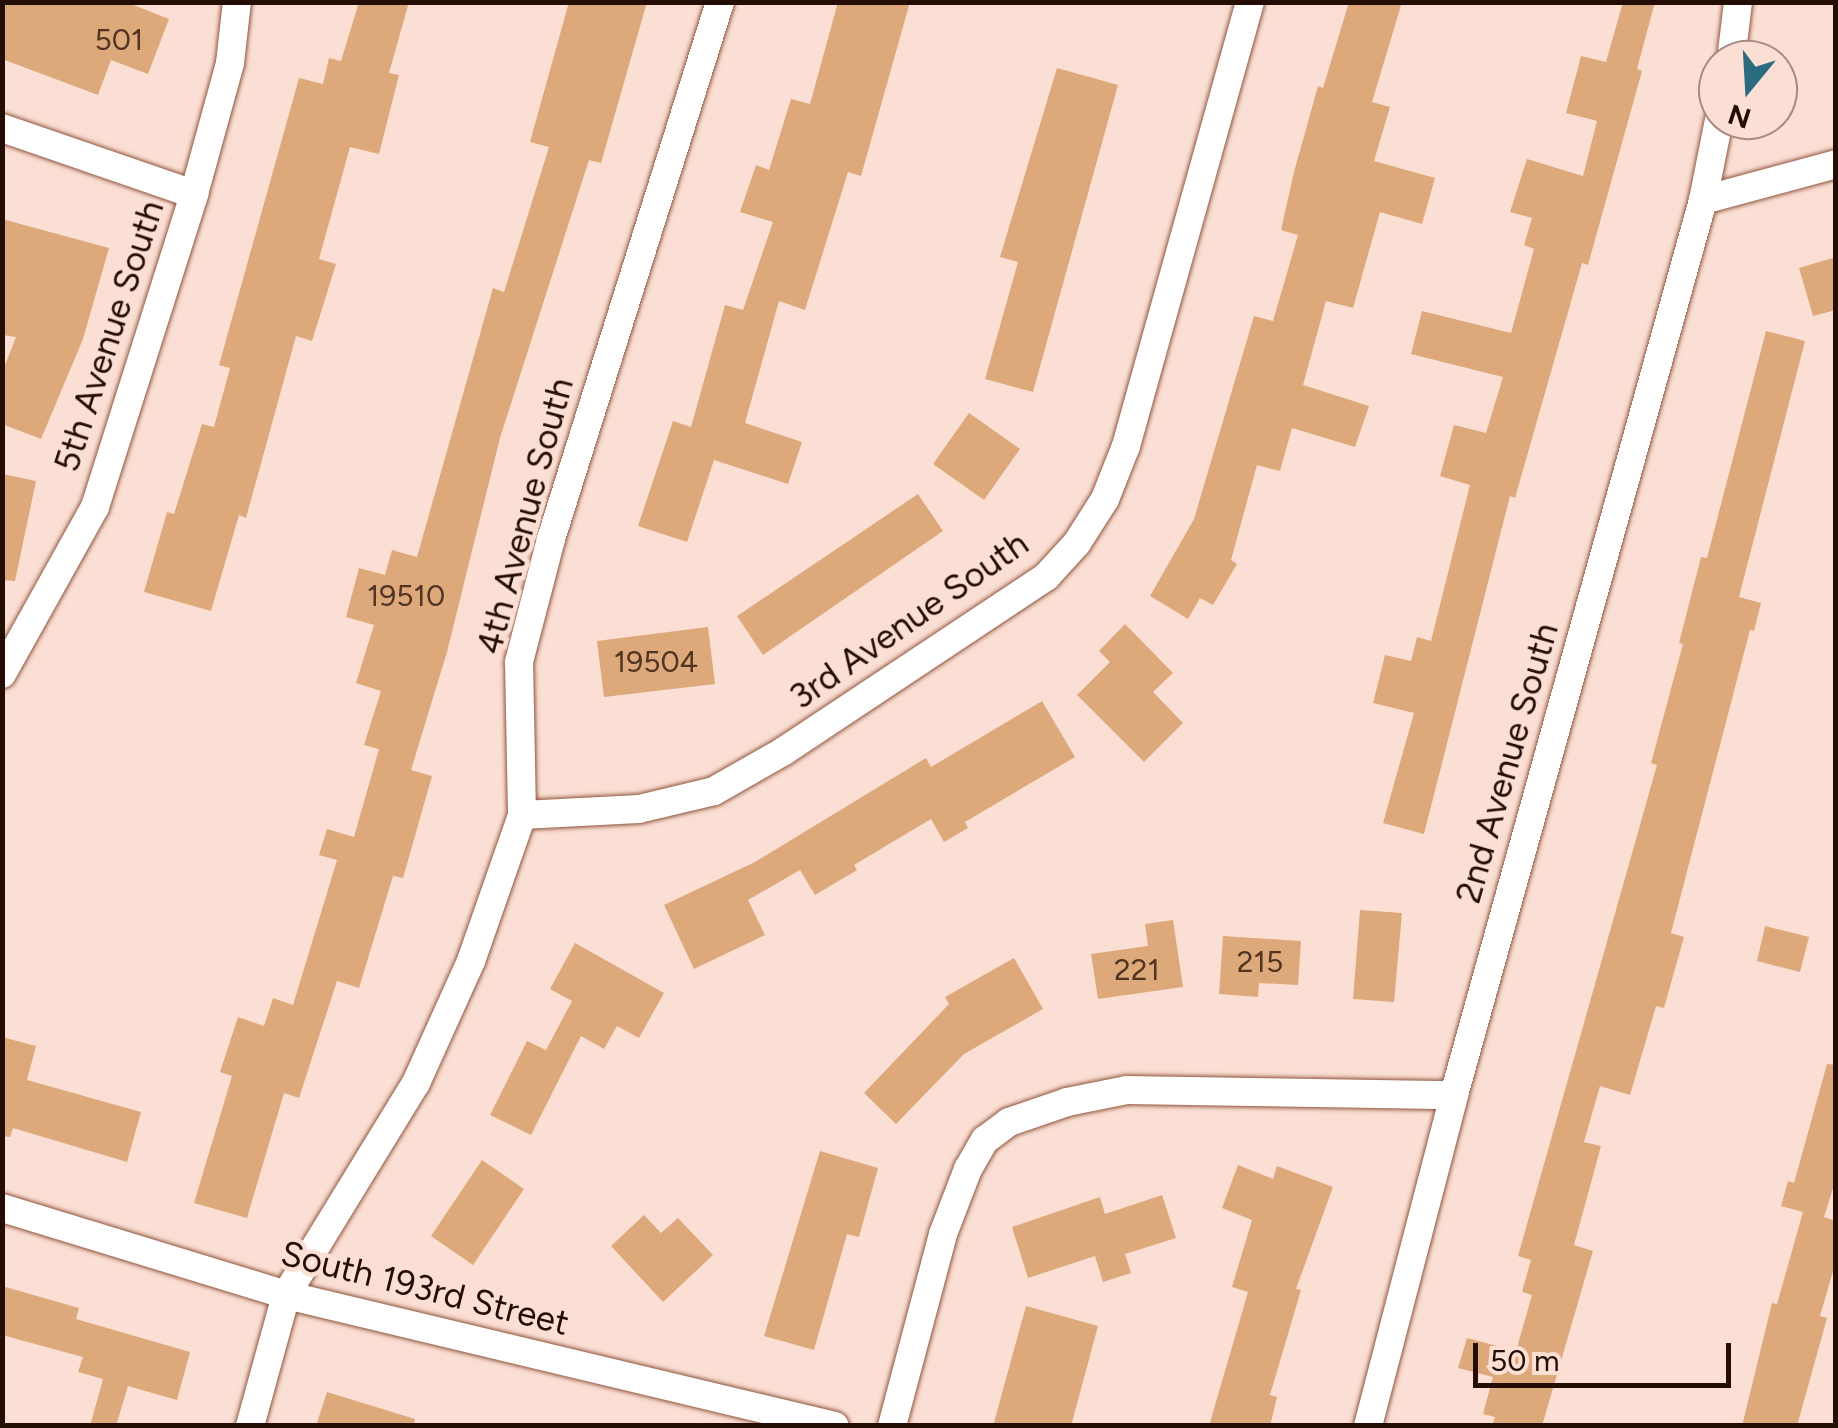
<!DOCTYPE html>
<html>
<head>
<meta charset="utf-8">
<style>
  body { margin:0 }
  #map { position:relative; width:1838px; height:1428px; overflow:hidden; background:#fbdfd4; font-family:Figtree,sans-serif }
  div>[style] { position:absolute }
  .building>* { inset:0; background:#dda97b }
  .roads { filter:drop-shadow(0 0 2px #90553d) drop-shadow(0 0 2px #90553d) }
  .street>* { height:28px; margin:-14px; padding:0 14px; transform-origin:14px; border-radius:14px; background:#fff }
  span { translate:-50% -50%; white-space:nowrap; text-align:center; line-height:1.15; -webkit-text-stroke:9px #fbdfd4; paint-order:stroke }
  .number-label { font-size:30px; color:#523422 }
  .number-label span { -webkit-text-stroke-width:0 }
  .street-label { font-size:35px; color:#240d04 }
  .frame { position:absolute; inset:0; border:5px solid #240d04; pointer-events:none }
  .north { position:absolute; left:1698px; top:40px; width:100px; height:100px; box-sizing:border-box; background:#fbdfd4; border:2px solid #a58b81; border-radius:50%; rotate:198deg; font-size:28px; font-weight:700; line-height:40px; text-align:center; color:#240d04 }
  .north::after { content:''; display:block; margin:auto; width:35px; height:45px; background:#2b6b7f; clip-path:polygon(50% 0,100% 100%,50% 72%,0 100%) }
  .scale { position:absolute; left:1473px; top:1343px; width:258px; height:45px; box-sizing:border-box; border:5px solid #240d04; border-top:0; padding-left:12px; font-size:30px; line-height:35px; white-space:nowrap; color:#240d04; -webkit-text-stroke:8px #fbdfd4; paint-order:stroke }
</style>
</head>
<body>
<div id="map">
  <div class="building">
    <i style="clip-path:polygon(2px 2px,126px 2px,169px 19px,148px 74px,111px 60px,98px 95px,2px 59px)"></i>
    <i style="clip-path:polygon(359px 2px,409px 2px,389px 73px,399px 75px,379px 154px,350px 147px,319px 259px,336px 264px,312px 341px,296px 336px,246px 518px,239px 515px,211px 611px,144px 592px,167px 512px,174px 514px,202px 424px,214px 427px,230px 368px,219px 365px,299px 78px,323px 84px,329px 58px,341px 61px)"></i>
    <i style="clip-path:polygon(569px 2px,647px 2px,601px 163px,589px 160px,500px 438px,447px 652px,411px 770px,432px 776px,403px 878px,393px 876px,359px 988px,337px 981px,299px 1098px,284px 1093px,247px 1218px,194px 1203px,232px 1076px,220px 1072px,238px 1017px,264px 1026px,273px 998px,293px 1005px,337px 860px,319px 855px,327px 829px,354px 837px,379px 749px,364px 745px,381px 691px,356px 683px,374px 625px,346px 617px,359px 568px,385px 575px,392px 550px,417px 557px,493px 288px,504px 292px,549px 147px,530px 142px)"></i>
    <i style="clip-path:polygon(838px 2px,910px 2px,861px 176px,848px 172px,805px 310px,779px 301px,745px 423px,802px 442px,788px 484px,714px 460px,687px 542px,638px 526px,673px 421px,691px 427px,725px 305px,743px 310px,773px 222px,740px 212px,756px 165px,769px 170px,791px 99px,810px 104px)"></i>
    <i style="clip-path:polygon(1349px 2px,1402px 2px,1372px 102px,1390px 107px,1374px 161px,1435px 178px,1422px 224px,1380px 212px,1353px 308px,1326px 301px,1303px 385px,1369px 406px,1355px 447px,1292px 428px,1280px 471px,1257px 465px,1231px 560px,1237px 564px,1213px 605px,1200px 598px,1188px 619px,1150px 596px,1194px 519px,1254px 316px,1273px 321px,1298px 235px,1281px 230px,1294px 172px,1318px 86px,1323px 88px)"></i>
    <i style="clip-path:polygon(1623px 2px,1655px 2px,1637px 69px,1642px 71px,1588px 265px,1582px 263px,1515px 498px,1510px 496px,1424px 834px,1383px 823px,1414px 713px,1373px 703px,1385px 655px,1411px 661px,1417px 637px,1431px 641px,1470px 485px,1440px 476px,1454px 425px,1486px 433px,1503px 377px,1411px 354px,1422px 311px,1511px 333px,1534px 249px,1524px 245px,1532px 218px,1510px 212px,1527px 159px,1583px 176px,1597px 121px,1566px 113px,1581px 56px,1606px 62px)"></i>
    <i style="clip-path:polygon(1057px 68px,1118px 85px,1033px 392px,985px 379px,1018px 262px,1000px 257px)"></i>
    <i style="clip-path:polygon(2px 219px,109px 248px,83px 339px,41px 439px,2px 424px,2px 373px,16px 337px,2px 335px)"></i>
    <i style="clip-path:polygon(1836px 257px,1836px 310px,1813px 316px,1799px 268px)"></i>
    <i style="clip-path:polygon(1766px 331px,1805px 341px,1739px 597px,1761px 603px,1754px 631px,1750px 630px,1671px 933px,1684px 937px,1664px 1008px,1656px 1006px,1630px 1095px,1600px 1086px,1584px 1142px,1601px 1146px,1574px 1245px,1593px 1251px,1542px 1426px,1492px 1426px,1495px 1417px,1483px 1414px,1493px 1377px,1458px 1368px,1467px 1338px,1516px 1351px,1532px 1295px,1522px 1292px,1531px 1260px,1518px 1256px,1657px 765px,1651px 763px,1683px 644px,1679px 643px,1701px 557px,1707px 558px)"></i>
    <i style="clip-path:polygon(969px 413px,1020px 449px,984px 500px,933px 464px)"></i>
    <i style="clip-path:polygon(2px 474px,36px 481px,15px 581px,2px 580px)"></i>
    <i style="clip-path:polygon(918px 494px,943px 531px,763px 655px,737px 616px)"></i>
    <i style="clip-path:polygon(1125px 624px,1173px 673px,1153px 692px,1183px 723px,1144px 762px,1077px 695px,1110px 662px,1099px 651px)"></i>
    <i style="clip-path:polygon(708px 627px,715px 684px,604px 697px,597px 641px)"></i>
    <i style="clip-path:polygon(1042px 701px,1075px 757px,965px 822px,968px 828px,944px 842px,931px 819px,854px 865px,857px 870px,815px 895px,800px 870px,748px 900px,765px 935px,694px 969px,664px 905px,755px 862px,926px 758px,931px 767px)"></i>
    <i style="clip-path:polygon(1360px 910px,1402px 913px,1394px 1002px,1353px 999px)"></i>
    <i style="clip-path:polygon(1173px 920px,1183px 987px,1098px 999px,1091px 954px,1148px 946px,1145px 924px)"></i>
    <i style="clip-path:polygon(1765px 926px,1809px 937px,1800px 972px,1757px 961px)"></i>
    <i style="clip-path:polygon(1223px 936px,1301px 941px,1298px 985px,1259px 983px,1258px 997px,1219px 994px)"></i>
    <i style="clip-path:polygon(575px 943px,664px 993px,639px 1038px,617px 1026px,604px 1049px,581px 1036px,531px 1135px,490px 1115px,527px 1041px,546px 1050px,572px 1001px,550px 989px)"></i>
    <i style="clip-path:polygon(1014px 958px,1043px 1009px,964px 1054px,896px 1124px,864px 1093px,949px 1004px,945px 997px)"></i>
    <i style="clip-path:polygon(2px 1037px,36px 1046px,27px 1080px,141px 1112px,127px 1162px,13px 1128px,10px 1137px,2px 1136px)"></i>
    <i style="clip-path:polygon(1827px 1064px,1836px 1065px,1836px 1179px,1824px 1217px,1836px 1221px,1836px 1261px,1820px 1316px,1827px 1318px,1797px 1426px,1742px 1426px,1772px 1303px,1777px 1304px,1803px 1212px,1781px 1206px,1788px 1181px,1794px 1183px)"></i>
    <i style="clip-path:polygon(820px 1151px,878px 1168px,859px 1237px,847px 1234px,814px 1350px,764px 1336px)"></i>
    <i style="clip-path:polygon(482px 1160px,524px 1189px,473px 1265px,431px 1236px)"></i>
    <i style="clip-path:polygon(1238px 1165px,1273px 1179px,1277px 1166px,1333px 1187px,1296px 1289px,1301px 1290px,1270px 1395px,1277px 1397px,1270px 1426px,1209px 1426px,1248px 1292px,1232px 1287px,1252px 1220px,1222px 1208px)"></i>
    <i style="clip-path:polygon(1162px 1195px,1176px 1238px,1125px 1254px,1131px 1273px,1103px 1282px,1095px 1256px,1028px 1278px,1012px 1227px,1100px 1197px,1105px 1214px)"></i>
    <i style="clip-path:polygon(644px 1215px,661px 1233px,678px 1218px,713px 1255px,663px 1302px,611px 1246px)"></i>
    <i style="clip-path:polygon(2px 1286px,79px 1308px,76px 1319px,190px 1352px,177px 1400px,128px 1386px,116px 1426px,90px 1426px,103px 1379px,78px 1372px,83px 1357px,2px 1335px)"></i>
    <i style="clip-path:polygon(1026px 1306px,1098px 1326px,1071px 1426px,993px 1426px)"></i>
    <i style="clip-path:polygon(327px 1392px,415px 1419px,414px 1426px,316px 1426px)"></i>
  </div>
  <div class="roads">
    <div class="street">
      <i style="left:1731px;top:60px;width:58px;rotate:-83.1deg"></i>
      <i style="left:2px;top:128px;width:203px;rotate:19deg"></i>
      <i style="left:1703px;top:200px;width:138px;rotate:-15.1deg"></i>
      <i style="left:2px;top:674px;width:191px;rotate:-60.9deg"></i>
      <i style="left:95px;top:507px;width:328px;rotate:-72.4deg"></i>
      <i style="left:194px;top:194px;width:136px;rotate:-74.6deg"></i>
      <i style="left:230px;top:63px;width:61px;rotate:-83.5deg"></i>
      <i style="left:522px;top:815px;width:117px;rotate:-2.9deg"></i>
      <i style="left:639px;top:809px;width:77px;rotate:-13.5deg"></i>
      <i style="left:714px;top:791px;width:81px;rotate:-29.7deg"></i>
      <i style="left:784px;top:751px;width:315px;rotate:-33.6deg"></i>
      <i style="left:1046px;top:577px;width:46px;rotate:-47.6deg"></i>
      <i style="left:1077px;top:543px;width:52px;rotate:-57.5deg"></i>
      <i style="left:1105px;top:499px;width:57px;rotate:-68.4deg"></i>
      <i style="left:1126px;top:446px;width:461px;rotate:-74.4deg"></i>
      <i style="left:2px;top:1208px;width:297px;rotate:17deg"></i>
      <i style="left:286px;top:1295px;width:564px;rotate:13.42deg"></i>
      <i style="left:250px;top:1426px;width:136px;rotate:-74.6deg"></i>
      <i style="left:286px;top:1295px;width:249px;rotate:-58.5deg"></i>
      <i style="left:416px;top:1083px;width:134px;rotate:-65.7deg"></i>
      <i style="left:471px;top:961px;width:155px;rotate:-70.7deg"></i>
      <i style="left:522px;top:815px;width:153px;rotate:-91.1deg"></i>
      <i style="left:519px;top:662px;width:127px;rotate:-75.4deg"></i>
      <i style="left:551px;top:539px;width:563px;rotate:-72.53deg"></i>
      <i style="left:892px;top:1426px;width:199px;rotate:-75.1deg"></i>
      <i style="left:943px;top:1234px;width:70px;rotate:-69deg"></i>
      <i style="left:968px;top:1169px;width:34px;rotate:-60deg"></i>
      <i style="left:985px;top:1140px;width:30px;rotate:-37deg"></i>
      <i style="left:1009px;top:1122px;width:61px;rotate:-19deg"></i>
      <i style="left:1067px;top:1102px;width:61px;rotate:-11.3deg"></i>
      <i style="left:1127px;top:1090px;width:327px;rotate:0.9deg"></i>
      <i style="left:1368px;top:1426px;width:342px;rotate:-75.4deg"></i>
      <i style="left:1454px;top:1095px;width:929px;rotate:-74.45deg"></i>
      <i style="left:1703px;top:200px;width:82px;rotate:-78.7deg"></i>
    </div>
  </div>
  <div class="number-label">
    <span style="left:119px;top:40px">501</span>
    <span style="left:406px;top:596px">19510</span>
    <span style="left:656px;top:662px">19504</span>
    <span style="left:1260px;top:962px">215</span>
    <span style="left:1137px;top:970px">221</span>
  </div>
  <div class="street-label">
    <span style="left:109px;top:336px;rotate:-72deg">5th Avenue South</span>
    <span style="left:525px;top:516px;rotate:-75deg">4th Avenue South</span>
    <span style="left:909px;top:620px;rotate:-35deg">3rd Avenue South</span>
    <span style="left:1507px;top:763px;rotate:-74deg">2nd Avenue South</span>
    <span style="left:425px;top:1288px;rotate:14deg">South 193rd Street</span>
  </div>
  <div class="frame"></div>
  <div class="north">N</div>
  <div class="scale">50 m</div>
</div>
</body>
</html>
